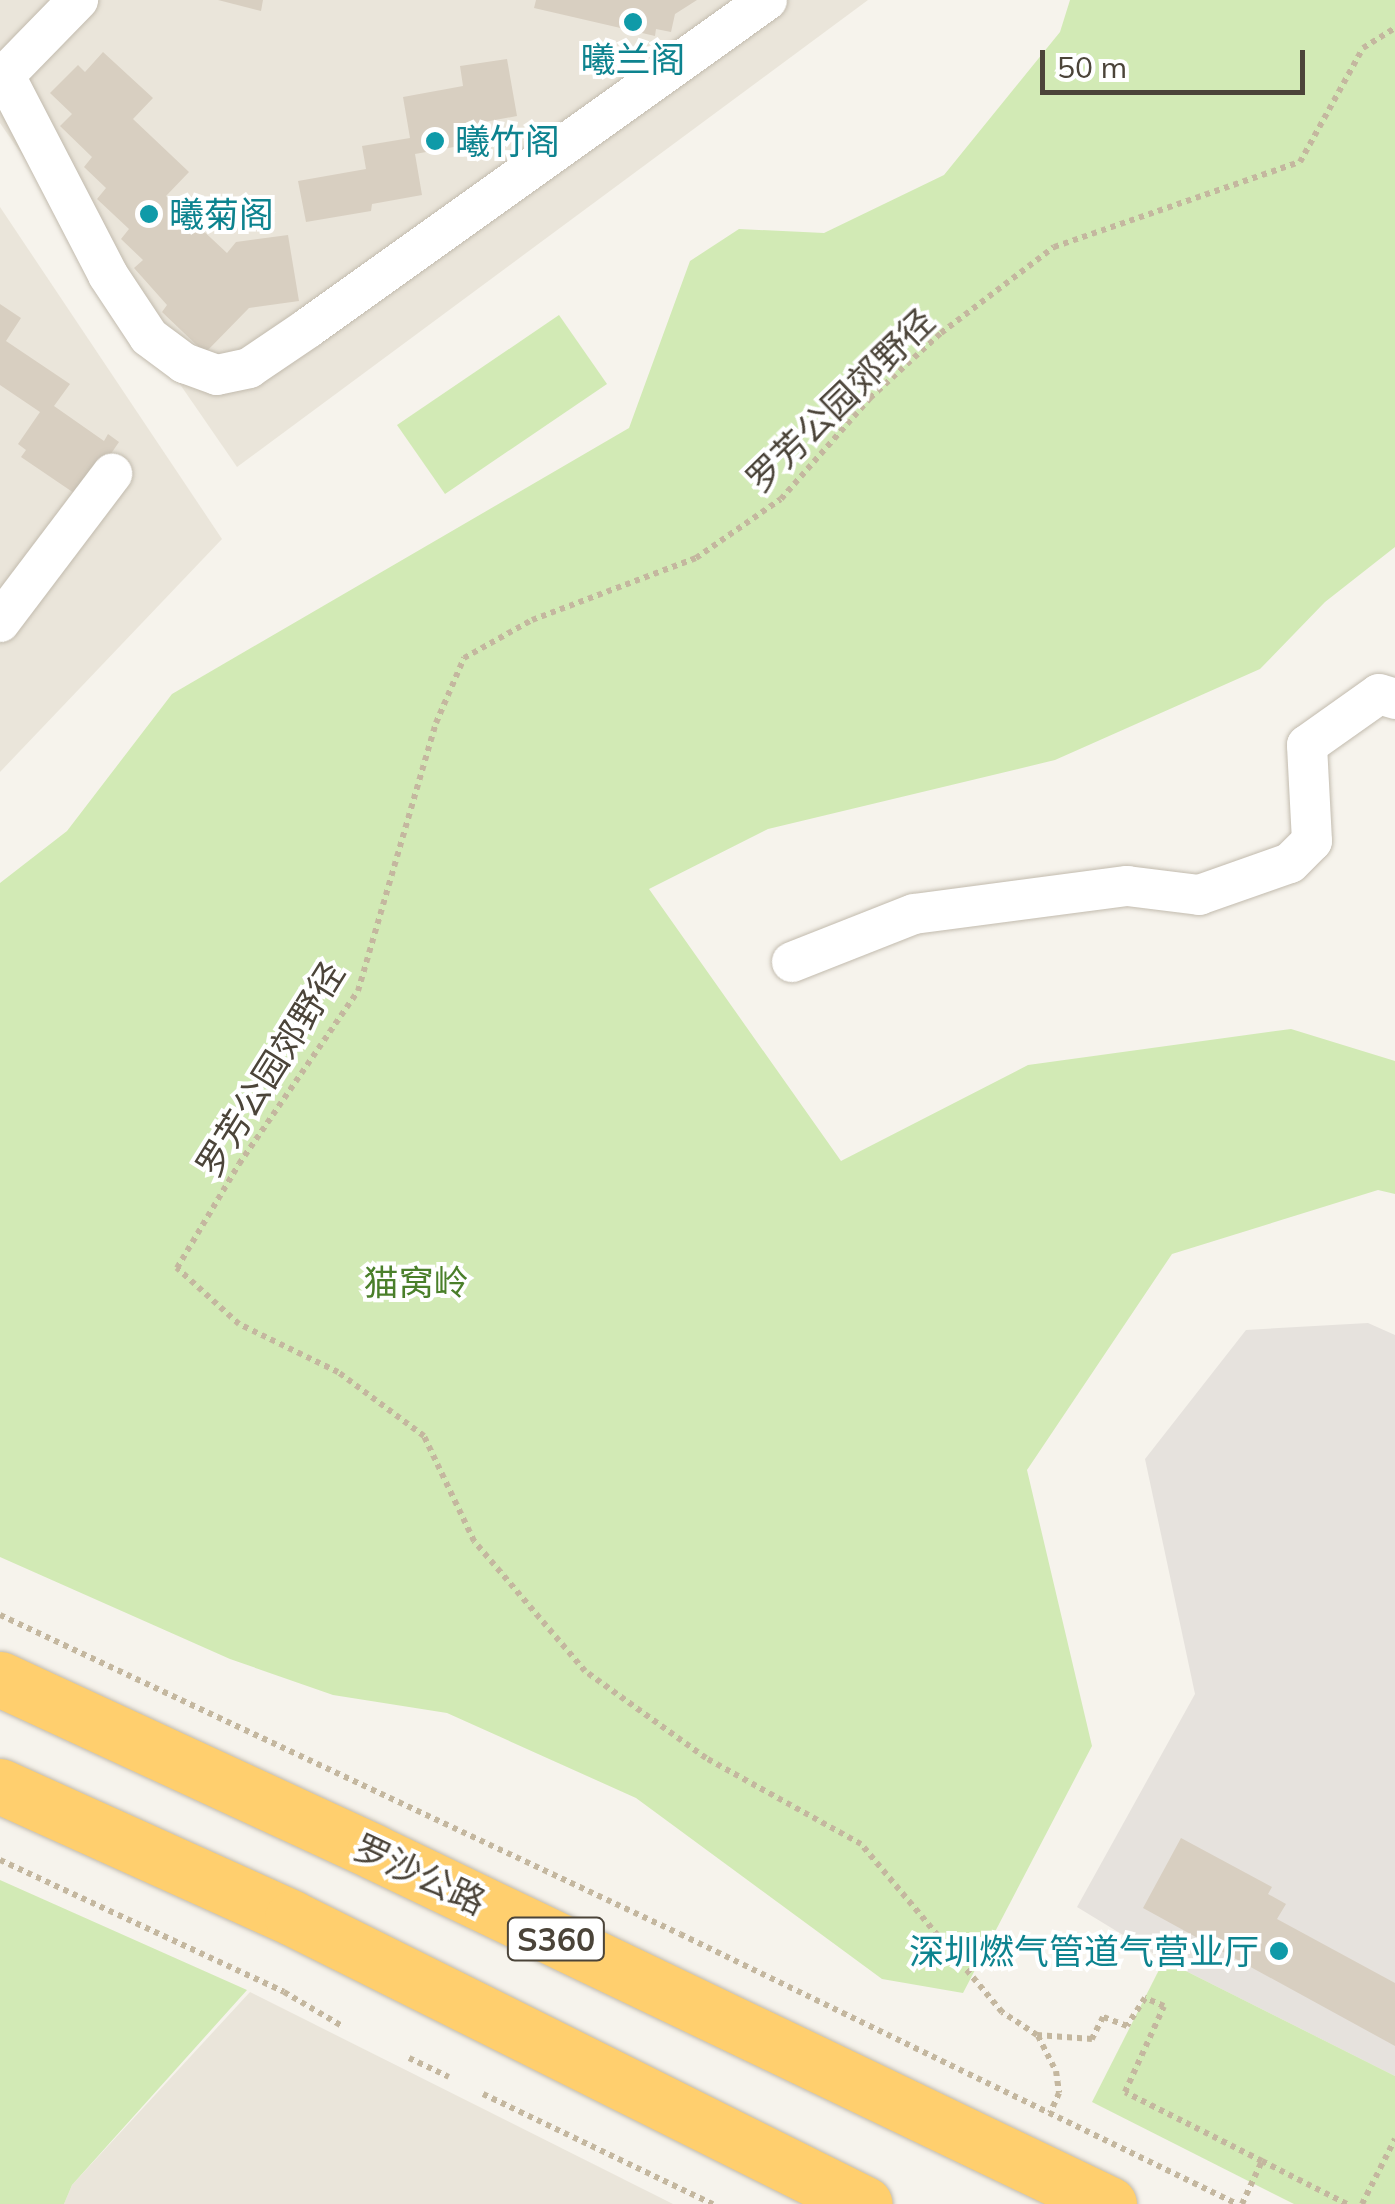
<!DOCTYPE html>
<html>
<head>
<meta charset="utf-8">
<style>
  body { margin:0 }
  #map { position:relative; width:1395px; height:2204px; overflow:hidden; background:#f6f3ec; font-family:Mulish,"Noto Sans SC",sans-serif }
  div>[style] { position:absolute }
  .residential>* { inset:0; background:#eae5da }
  .industrial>* { inset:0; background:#e6e2dd }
  .green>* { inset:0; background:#d2eab5 }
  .building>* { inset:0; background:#d8cfc1 }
  .path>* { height:6px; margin-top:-3px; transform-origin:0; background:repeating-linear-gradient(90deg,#c4b79f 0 5px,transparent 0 10px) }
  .roads { filter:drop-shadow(0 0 2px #c2bbae) drop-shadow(0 0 2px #c2bbae) }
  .minor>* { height:40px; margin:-20px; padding:0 20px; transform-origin:20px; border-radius:20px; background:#fff }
  .highway>* { height:55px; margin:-27.5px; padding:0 27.5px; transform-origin:27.5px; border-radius:27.5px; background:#ffcf6e }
  .dots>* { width:28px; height:28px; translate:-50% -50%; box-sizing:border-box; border:5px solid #fff; border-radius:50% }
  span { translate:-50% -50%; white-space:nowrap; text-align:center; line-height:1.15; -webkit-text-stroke:8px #fff; paint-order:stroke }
  .shield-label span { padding:2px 8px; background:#fff; border:2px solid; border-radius:8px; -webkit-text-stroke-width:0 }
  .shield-label { font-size:32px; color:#4b4439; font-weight:700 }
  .culture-label { font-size:35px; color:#0d838f }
  .left { translate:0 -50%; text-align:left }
  .right { translate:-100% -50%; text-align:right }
  .street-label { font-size:35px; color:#4b4439 }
  .park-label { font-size:35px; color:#4a7f2a }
  .scale { position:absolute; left:1040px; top:50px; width:265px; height:45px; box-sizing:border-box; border:5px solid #4b4439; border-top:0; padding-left:12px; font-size:30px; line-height:35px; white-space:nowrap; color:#4b4439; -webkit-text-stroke:8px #fff; paint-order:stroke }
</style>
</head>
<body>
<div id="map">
  <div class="residential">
    <i style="clip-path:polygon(0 0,868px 0,237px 467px,0 123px)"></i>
    <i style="clip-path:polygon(0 207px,222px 539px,0 772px)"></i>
    <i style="clip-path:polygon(250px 1992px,673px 2204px,64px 2204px,72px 2185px)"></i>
  </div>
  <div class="industrial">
    <i style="clip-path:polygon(1368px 1323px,1395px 1335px,1395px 2076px,1164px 1960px,1077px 1907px,1195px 1694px,1145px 1459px,1246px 1330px)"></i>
  </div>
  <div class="green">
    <i style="clip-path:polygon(1070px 0,1395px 0,1395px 547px,1325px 602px,1260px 669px,1055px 760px,768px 829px,649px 889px,841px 1161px,1028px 1065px,1291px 1029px,1395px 1061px,1395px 1194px,1378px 1190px,1172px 1254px,1027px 1470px,1092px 1746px,963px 1993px,882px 1979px,636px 1798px,447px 1713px,333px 1695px,230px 1659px,0 1557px,0 883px,67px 831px,172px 694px,629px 428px,690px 261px,739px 229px,824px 233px,944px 175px,1060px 32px)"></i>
    <i style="clip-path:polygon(559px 315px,607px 384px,445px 494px,397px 425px)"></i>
    <i style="clip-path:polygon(0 1880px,247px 1990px,72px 2185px,64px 2204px,0 2204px)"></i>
    <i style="clip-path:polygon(1164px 1960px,1395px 2076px,1395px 2204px,1294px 2204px,1092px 2102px)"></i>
  </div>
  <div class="building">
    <i style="clip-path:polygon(218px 0,263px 0,261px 11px)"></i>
    <i style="clip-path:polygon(536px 0,697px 0,675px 14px,671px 32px,656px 29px,655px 36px,534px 8px)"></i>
    <i style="clip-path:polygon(103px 52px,153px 98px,133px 119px,189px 172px,166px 196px,227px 253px,236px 242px,288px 235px,299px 301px,249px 308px,205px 353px,162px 312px,167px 305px,134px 268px,143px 260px,121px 239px,129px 229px,97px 199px,106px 188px,84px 167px,92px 157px,60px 126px,72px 114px,50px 93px,78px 65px,85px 72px)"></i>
    <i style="clip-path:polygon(507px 59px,517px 116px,473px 124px,476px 143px,415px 154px,422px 195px,372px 204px,371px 211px,306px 222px,298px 181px,366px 169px,362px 146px,410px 138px,403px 97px,463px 86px,460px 66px)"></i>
    <i style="clip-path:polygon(0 304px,21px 318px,6px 341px,70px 384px,54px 406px,104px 441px,108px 434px,119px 442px,86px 490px,74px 493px,21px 457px,26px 450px,18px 444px,40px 412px,0 385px)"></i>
    <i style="clip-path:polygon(1181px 1838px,1272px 1887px,1268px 1894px,1286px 1904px,1277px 1919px,1395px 1983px,1395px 2046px,1143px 1908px)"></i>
  </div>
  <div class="path">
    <i style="left:0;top:1615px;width:751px;rotate:25.13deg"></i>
    <i style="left:680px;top:1934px;width:619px;rotate:25.86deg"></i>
    <i style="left:0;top:1860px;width:313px;rotate:24.9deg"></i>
    <i style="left:284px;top:1992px;width:67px;rotate:30.4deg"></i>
    <i style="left:1038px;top:2036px;width:39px;rotate:63deg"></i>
    <i style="left:1056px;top:2071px;width:22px;rotate:82deg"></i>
    <i style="left:1059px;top:2093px;width:22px;rotate:114deg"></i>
    <i style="left:409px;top:2058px;width:44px;rotate:25.4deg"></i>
    <i style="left:483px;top:2094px;width:255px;rotate:25.6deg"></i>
    <i style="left:1262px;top:2161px;width:95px;rotate:26.8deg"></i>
    <i style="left:1242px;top:2204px;width:47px;rotate:-65.1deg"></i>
    <i style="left:1262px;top:2161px;width:153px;rotate:-153.3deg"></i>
    <i style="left:1125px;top:2092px;width:94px;rotate:-65.6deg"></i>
    <i style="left:1164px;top:2006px;width:21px;rotate:-157deg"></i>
    <i style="left:1145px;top:1998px;width:33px;rotate:123deg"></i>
    <i style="left:1127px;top:2026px;width:26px;rotate:-159deg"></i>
    <i style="left:1103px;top:2017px;width:25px;rotate:117deg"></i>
    <i style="left:1092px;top:2039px;width:55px;rotate:-175.8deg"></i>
    <i style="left:1037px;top:2035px;width:42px;rotate:-146.7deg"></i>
    <i style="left:1002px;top:2012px;width:219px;rotate:-130deg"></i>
    <i style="left:861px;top:1844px;width:177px;rotate:-151deg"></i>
    <i style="left:706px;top:1758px;width:149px;rotate:-144.3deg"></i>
    <i style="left:585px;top:1671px;width:171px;rotate:-130.5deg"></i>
    <i style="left:474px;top:1541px;width:116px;rotate:-115.5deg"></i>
    <i style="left:424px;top:1436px;width:107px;rotate:-143.3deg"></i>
    <i style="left:338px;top:1372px;width:110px;rotate:-154.1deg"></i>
    <i style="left:239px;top:1324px;width:84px;rotate:-137.9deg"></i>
    <i style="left:177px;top:1268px;width:121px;rotate:-59.2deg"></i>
    <i style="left:239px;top:1164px;width:210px;rotate:-55.5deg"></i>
    <i style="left:358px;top:991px;width:279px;rotate:-73.8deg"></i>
    <i style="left:436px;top:723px;width:71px;rotate:-66.7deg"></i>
    <i style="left:464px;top:658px;width:78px;rotate:-29.2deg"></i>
    <i style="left:532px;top:620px;width:175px;rotate:-20.7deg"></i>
    <i style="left:696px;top:558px;width:103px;rotate:-34.8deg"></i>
    <i style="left:781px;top:499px;width:135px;rotate:-48.6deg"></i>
    <i style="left:870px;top:398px;width:96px;rotate:-42.5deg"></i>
    <i style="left:941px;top:333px;width:142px;rotate:-37.3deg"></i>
    <i style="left:1054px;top:247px;width:260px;rotate:-19.1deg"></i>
    <i style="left:1300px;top:162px;width:130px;rotate:-61.1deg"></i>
    <i style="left:1363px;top:48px;width:38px;rotate:-32deg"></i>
    <i style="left:1362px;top:2204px;width:73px;rotate:-63.1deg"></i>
  </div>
  <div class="roads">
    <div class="minor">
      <i style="left:5px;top:76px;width:224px;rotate:62.6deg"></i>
      <i style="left:108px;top:275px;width:74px;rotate:56.5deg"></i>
      <i style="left:149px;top:337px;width:44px;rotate:36.6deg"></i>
      <i style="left:184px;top:363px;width:35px;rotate:20deg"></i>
      <i style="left:217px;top:375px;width:33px;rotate:-12deg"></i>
      <i style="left:249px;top:368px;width:71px;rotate:-34.1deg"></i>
      <i style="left:308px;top:328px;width:564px;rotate:-35.55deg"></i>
      <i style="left:0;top:80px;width:112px;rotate:-45.7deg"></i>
      <i style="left:0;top:622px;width:186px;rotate:-52.9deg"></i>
      <i style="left:792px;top:962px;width:131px;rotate:-21.5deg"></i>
      <i style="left:914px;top:914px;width:215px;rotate:-7.5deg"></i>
      <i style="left:1127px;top:886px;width:73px;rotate:7.1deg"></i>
      <i style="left:1199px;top:895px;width:96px;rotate:-19.4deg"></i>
      <i style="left:1290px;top:863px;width:31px;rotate:-45deg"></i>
      <i style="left:1312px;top:841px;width:96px;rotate:-93deg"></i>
      <i style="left:1307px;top:745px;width:88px;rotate:-35.3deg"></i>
      <i style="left:1379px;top:694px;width:17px;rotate:17deg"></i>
    </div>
    <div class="highway">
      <i style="left:0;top:1679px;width:412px;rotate:24.8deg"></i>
      <i style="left:374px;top:1852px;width:815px;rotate:25.59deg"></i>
      <i style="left:0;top:1786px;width:320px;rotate:24.3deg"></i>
      <i style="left:292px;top:1918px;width:640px;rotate:26.53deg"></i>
    </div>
  </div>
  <div class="dots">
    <i style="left:633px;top:22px;background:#0f9aa8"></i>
    <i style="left:435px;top:141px;background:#0f9aa8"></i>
    <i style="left:149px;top:214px;background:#0f9aa8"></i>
    <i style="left:1279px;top:1951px;background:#0f9aa8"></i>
  </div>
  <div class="shield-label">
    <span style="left:556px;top:1939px">S360</span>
  </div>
  <div class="culture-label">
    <span style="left:633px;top:59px">曦兰阁</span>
    <span class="left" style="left:455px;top:141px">曦竹阁</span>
    <span class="left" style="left:169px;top:214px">曦菊阁</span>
    <span class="right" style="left:1259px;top:1951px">深圳燃气管道气营业厅</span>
  </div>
  <div class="street-label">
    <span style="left:840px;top:400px;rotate:-44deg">罗芳公园郊野径</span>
    <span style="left:270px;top:1069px;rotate:-58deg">罗芳公园郊野径</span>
    <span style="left:420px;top:1874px;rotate:25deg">罗沙公路</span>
  </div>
  <div class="park-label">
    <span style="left:416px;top:1282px">猫窝岭</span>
  </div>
  <div class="scale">50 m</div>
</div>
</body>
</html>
